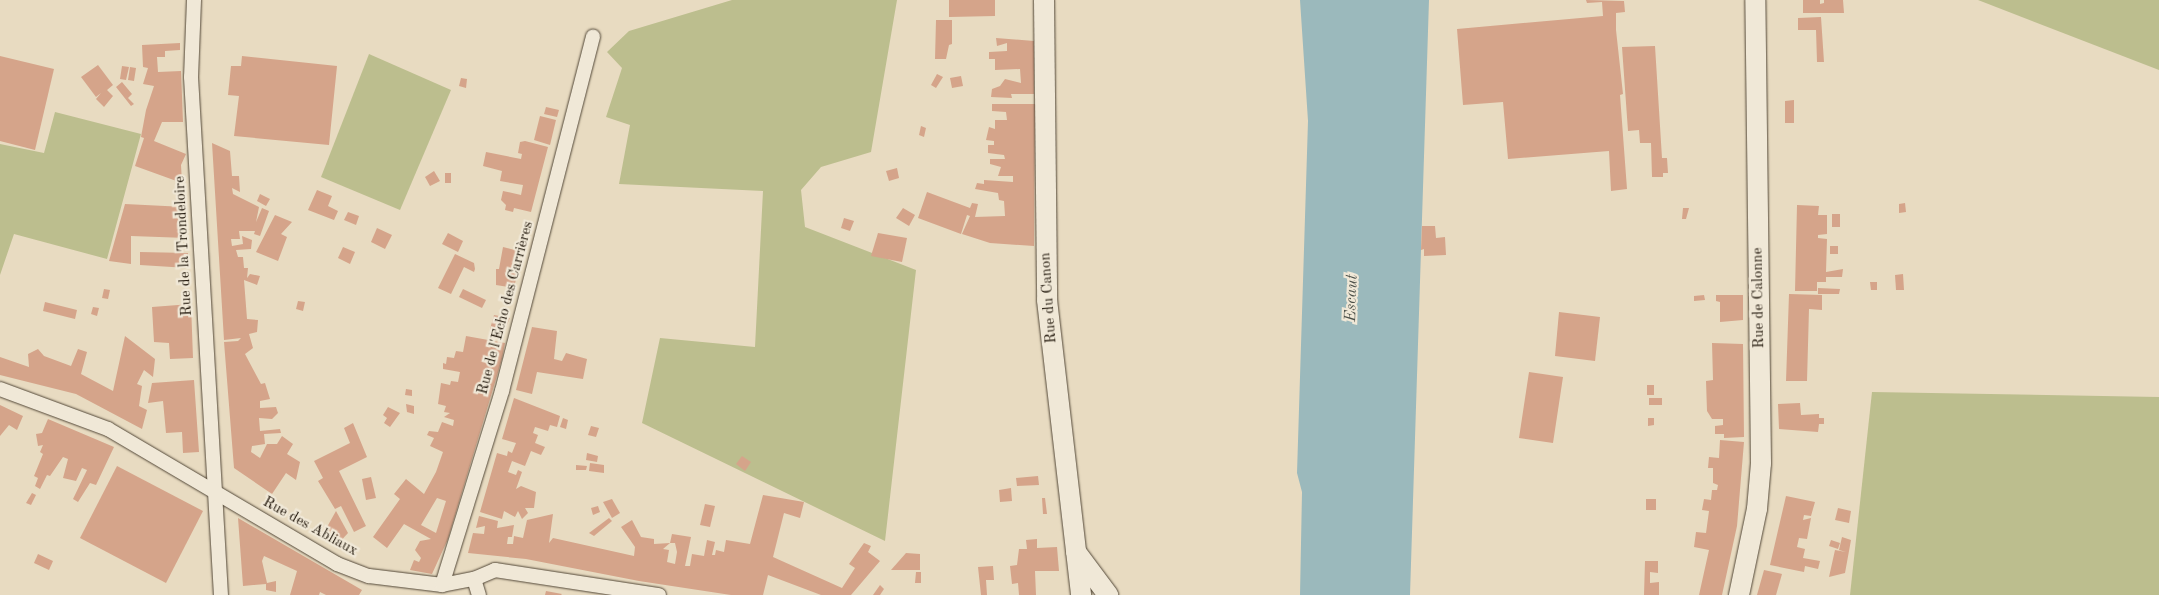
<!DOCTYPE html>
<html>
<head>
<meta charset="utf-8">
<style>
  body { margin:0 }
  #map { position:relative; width:2159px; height:595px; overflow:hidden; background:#e8dbc1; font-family:"Old Standard TT",serif }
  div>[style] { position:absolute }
  .green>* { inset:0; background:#bcbe8e }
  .water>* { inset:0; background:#9bb9bc }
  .building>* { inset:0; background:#d5a48a }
  .roads { filter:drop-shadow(0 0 1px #534838) drop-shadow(0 0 1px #534838) }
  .street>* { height:14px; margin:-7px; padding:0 7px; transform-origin:7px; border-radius:7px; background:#f0e8d7 }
  .secondary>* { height:20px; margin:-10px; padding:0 10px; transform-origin:10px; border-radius:10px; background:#f0e8d7 }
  span { translate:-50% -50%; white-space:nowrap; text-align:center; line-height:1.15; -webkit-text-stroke:4.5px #f0e8d7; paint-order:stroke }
  .street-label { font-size:15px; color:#21170b }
  .water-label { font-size:16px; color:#4c5049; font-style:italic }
</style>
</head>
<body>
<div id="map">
  <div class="green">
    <i style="clip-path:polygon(732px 0,897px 0,871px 152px,821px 167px,801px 190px,805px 227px,916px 270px,885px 541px,642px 423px,660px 338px,755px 347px,763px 191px,619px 184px,630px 125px,606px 117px,622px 68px,607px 52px,629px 31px)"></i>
    <i style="clip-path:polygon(1978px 0,2159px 0,2159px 70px)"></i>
    <i style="clip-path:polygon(369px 54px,451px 90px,400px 210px,321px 177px)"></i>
    <i style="clip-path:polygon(55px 112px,141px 134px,107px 259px,14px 234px,0 275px,0 144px,44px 153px)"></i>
    <i style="clip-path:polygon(1872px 392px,2159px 397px,2159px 595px,1850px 595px)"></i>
  </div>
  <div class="water">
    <i style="clip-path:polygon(1300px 0,1429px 0,1410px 595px,1300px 595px,1302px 492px,1297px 473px,1308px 121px)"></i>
  </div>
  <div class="building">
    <i style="clip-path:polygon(949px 0,995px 0,995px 16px,949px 17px)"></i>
    <i style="clip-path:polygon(1586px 0,1624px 1px,1625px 12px,1616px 13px,1616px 30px,1623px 94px,1620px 95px,1627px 189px,1611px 191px,1609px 151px,1508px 159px,1503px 102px,1463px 105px,1457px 29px,1603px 16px,1602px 2px,1587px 3px)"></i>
    <i style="clip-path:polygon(1803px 0,1820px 0,1820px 4px,1824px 3px,1824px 0,1843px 0,1844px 13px,1803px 13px)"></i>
    <i style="clip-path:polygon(1821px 17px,1824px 62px,1817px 62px,1816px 30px,1798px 30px,1798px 18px)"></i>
    <i style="clip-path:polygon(936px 20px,952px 20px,952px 44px,949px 45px,946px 59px,935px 59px)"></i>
    <i style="clip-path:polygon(996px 38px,1034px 41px,1034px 94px,1011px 94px,1012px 98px,991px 97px,992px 89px,1000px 86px,1005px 79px,1021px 83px,1020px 69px,995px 70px,995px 59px,989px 59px,989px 52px,1007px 51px,1007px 43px,997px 46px)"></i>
    <i style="clip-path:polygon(180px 43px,180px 50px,165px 51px,165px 57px,157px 57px,158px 72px,181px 71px,183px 122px,162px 122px,154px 141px,186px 154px,181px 165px,182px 183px,135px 166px,144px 138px,141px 137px,146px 110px,154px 86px,143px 84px,148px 68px,143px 67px,142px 45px)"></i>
    <i style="clip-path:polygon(1655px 46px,1662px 158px,1667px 158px,1668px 173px,1663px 173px,1663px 177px,1652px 177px,1651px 143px,1640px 143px,1639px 130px,1628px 131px,1622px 47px)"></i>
    <i style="clip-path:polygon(0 56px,54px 69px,35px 150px,0 141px)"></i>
    <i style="clip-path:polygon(242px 56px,337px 66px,329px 145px,234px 136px,239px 96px,228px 95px,231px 66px,241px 66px)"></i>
    <i style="clip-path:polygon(98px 65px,113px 85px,107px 90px,113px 96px,104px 107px,96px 99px,101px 93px,96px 97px,81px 77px)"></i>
    <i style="clip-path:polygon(122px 66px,129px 67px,126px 80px,120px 79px)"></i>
    <i style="clip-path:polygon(130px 67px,136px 68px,134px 81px,128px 80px)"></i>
    <i style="clip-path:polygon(937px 74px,943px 77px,936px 88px,931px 85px)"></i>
    <i style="clip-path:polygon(961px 76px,963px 86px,952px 88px,950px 78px)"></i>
    <i style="clip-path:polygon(461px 78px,467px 79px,466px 88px,459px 86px)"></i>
    <i style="clip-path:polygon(122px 82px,132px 94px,128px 98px,134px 104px,131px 106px,116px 87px)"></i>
    <i style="clip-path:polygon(1794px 100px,1794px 123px,1785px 123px,1785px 101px)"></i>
    <i style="clip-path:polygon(992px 104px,1035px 104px,1034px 246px,990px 243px,962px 234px,970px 216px,967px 215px,961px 234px,918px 218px,927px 192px,970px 208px,972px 203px,978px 204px,975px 217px,1005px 216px,1004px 201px,999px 200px,998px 193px,975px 189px,977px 183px,984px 184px,984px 180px,1013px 182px,1013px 176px,998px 176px,1001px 167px,990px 164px,990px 159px,1005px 159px,1004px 155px,988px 153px,988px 145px,994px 145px,994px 141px,986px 140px,989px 127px,995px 129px,995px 120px,1007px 120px,1006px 112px,992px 111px)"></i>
    <i style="clip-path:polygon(546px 107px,559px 110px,557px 117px,544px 114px)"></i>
    <i style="clip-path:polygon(540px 116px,556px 120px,550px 145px,534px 140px)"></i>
    <i style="clip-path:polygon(921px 126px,926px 128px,924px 137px,919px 135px)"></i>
    <i style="clip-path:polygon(525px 141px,548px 147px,531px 212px,514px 208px,513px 212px,505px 210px,506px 205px,501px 200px,503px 191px,521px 195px,523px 185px,500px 181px,502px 171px,483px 166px,486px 152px,521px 159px,522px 154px,518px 153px,520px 142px)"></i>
    <i style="clip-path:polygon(212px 143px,230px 151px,232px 176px,239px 176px,240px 192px,232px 188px,233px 194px,259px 207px,256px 222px,262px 208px,269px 211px,260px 236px,254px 234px,255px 231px,239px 231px,240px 239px,231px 239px,232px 246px,243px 244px,242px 236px,252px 240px,251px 249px,236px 250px,238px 257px,243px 257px,244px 268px,248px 268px,247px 278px,250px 274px,260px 276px,257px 285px,244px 280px,247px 319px,258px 320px,257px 332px,249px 334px,253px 348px,245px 354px,261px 384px,265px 383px,270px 399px,260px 401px,260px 408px,276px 407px,278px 413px,272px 419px,259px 418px,260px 431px,280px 429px,281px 433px,264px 434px,265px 444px,252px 446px,251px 452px,260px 458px,267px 444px,277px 444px,282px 436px,293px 444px,287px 454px,300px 462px,296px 480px,286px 473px,272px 494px,234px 468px,224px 342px,238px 341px,241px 338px,224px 340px)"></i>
    <i style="clip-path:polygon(897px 168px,899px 178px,889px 181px,886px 171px)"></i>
    <i style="clip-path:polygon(434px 171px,440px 181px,430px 186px,425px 177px)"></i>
    <i style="clip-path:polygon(445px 173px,451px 173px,451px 183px,445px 183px)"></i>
    <i style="clip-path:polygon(317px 190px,332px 196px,328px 206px,338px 211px,334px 220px,308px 210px)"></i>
    <i style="clip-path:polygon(260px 194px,270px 199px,266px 206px,257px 201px)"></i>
    <i style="clip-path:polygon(1905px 203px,1906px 212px,1899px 213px,1899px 204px)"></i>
    <i style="clip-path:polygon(125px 204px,185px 207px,187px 238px,131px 236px,131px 264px,109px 261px)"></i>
    <i style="clip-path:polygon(1797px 205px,1819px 206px,1818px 215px,1827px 215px,1827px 234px,1818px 235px,1818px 238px,1827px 239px,1826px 272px,1843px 269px,1842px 277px,1826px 277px,1826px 282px,1817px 282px,1817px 291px,1795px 291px)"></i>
    <i style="clip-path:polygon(903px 208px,915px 215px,909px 226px,896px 218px)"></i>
    <i style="clip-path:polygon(1683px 208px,1689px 208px,1686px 219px,1682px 219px)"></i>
    <i style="clip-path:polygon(348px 212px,359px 216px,356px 225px,344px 220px)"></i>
    <i style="clip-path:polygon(1832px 214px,1840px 214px,1840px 227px,1832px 227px)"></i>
    <i style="clip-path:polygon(275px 215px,292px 222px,281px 234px,287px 237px,278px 261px,256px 252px)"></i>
    <i style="clip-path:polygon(844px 218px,854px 221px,850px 231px,841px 228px)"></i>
    <i style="clip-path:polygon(1422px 226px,1435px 226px,1436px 238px,1445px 237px,1446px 255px,1424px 256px,1424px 249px,1421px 250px)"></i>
    <i style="clip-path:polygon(377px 228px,392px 235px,385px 249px,371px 242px)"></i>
    <i style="clip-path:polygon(448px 233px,463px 241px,458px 252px,442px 244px)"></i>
    <i style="clip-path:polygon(878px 233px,907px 238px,902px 262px,871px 256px)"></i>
    <i style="clip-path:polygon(1830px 246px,1838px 246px,1838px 254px,1830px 254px)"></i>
    <i style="clip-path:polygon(343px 247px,355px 252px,350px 264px,338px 258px)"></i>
    <i style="clip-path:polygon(503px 247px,522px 252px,514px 288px,496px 285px,496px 269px,499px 269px)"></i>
    <i style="clip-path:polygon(140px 252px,188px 253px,188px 268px,140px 265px)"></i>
    <i style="clip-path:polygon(455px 254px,474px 263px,475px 269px,474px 272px,464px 267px,451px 294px,438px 288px)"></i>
    <i style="clip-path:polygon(1903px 274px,1904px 290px,1896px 290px,1895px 275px)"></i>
    <i style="clip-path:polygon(1870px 282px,1877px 282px,1877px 290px,1871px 290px)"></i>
    <i style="clip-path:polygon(1818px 288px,1840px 289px,1839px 294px,1818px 294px)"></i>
    <i style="clip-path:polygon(104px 289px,110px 290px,108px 299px,102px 298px)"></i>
    <i style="clip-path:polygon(463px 289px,486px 300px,482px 308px,459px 297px)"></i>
    <i style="clip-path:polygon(1789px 294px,1822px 295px,1822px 310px,1809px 309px,1807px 381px,1786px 381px)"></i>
    <i style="clip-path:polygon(1704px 295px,1705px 300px,1694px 301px,1694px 296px)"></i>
    <i style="clip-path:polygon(1716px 295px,1743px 295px,1743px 320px,1720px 322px,1720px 302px,1716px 301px)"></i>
    <i style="clip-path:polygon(298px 301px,305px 302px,303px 311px,296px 309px)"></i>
    <i style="clip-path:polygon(45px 302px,77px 310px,75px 319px,43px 311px)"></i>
    <i style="clip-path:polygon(191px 304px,193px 358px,170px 359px,169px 343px,154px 342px,152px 307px)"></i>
    <i style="clip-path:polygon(93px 307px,99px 308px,97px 316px,91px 314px)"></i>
    <i style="clip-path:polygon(1559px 312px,1600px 317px,1595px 361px,1555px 356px)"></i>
    <i style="clip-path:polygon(494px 315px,510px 318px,504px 332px,490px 329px)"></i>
    <i style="clip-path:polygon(532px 327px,557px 331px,554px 359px,562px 361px,566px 353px,587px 359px,583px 379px,537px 372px,532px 394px,516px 390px)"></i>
    <i style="clip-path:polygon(125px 336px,155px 359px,153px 377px,144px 370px,137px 384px,142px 386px,139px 406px,147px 410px,142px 429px,76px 394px,0 375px,0 357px,29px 367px,28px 354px,38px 349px,44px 356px,71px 366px,78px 349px,87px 352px,81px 374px,113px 391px)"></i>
    <i style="clip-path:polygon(evenodd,466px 336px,505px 343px,502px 359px,448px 539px,432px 574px,410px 570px,414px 560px,419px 562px,421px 558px,415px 550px,420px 541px,431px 539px,404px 524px,387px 548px,373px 537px,400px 499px,394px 494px,406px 479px,424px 494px,436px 472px,443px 452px,430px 446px,434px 438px,427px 435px,429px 431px,438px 432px,442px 422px,453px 426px,454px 420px,444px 417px,450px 413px,444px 412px,446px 406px,438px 404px,441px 383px,450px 385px,451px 381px,458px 382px,460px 372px,443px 369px,443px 363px,446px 364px,447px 357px,454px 358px,456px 351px,463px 352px,466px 336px,437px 498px,446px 501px,436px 533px,421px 525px,437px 498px)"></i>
    <i style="clip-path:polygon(1712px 343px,1743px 344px,1744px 437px,1724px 438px,1724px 434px,1715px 434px,1715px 426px,1723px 425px,1723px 419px,1712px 419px,1707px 411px,1706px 381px,1713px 380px)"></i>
    <i style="clip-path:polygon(1529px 372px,1563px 377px,1553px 443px,1519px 438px)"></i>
    <i style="clip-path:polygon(194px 380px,199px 452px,183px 453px,182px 432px,166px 433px,163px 401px,148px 403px,152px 383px)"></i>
    <i style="clip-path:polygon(1647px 385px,1654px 385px,1654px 395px,1647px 395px)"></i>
    <i style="clip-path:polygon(406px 389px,412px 390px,412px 396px,405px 395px)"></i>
    <i style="clip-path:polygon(514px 398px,560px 416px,557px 427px,550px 425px,548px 431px,535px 427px,533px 433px,538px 435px,535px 443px,545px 447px,541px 455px,531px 451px,525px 466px,512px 461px,508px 472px,516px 475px,518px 470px,522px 472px,516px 489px,521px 486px,536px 492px,534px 508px,525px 508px,528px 513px,522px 519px,518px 511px,515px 517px,504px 511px,502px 519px,480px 512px,497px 453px,507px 456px,508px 451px,512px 453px,516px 443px,502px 439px)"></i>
    <i style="clip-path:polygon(1649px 398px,1662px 398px,1662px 405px,1649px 405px)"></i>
    <i style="clip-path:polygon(1800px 403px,1801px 415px,1819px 414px,1819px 418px,1824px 418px,1824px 424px,1819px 424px,1818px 432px,1779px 429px,1778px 404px)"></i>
    <i style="clip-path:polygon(406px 404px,414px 406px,414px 414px,407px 412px)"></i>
    <i style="clip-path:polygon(0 405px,23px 416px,17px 430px,9px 425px,0 436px)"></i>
    <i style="clip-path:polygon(388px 407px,400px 413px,390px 427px,384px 423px,387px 418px,383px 415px)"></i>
    <i style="clip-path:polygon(563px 418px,568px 420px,566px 429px,560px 427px)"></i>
    <i style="clip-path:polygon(1648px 418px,1654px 418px,1654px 425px,1648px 426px)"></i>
    <i style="clip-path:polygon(48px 419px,114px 447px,96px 485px,90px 483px,78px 502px,73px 499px,87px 470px,82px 468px,76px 481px,63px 478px,68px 459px,63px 457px,50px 476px,47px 475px,40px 489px,35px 486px,38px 478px,34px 476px,43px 454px,40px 452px,43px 445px,38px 446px,36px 434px,42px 433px)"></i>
    <i style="clip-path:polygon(353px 423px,367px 457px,339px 471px,366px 526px,354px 532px,341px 506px,335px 509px,318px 481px,323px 478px,314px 461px,350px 443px,344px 428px)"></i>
    <i style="clip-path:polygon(591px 426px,599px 428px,596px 437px,588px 435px)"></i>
    <i style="clip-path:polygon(1720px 440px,1744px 442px,1737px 526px,1722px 595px,1699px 595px,1709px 550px,1694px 547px,1696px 532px,1706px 533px,1709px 511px,1702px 510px,1704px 499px,1711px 500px,1712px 490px,1717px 490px,1718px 485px,1713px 483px,1713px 468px,1708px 468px,1709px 457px,1719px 458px)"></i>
    <i style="clip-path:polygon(587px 453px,598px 456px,597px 462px,586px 460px)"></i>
    <i style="clip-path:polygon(742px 456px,751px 462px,745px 471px,736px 464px)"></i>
    <i style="clip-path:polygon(590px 463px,604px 465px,604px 473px,589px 471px)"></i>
    <i style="clip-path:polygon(576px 465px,587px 466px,586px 470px,576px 470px)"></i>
    <i style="clip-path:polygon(117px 466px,203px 511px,166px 583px,80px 538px)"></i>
    <i style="clip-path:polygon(1038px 476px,1039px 485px,1017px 486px,1016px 478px)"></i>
    <i style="clip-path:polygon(371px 477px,376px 498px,366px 500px,362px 479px)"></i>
    <i style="clip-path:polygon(1011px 488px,1012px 501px,1000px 502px,999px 490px)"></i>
    <i style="clip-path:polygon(32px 493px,36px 495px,31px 505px,26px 503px)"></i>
    <i style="clip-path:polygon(763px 495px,804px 502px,800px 518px,784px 513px,773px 557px,842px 588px,855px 568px,849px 564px,864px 543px,871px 546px,868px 552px,880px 561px,851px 595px,821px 595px,768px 575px,763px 595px,731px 595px,639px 581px,526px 559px,468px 553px,473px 533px,484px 534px,485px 526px,476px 528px,479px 516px,498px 521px,497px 528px,514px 525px,512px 537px,508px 537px,507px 544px,513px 544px,514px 536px,523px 538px,527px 520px,553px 514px,549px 543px,553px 538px,634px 556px,635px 547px,621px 527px,632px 520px,641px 537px,654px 539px,654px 544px,670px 543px,663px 549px,669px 550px,667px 562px,675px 564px,677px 552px,675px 543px,670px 543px,672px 534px,691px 537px,685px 566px,690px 566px,692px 554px,704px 556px,707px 540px,715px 542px,712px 555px,715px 555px,716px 550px,724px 552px,726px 540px,750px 544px)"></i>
    <i style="clip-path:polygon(1786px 496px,1815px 502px,1811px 516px,1804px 515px,1803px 520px,1811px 518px,1807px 539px,1799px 538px,1797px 547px,1805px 549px,1803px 558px,1820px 561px,1818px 569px,1805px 566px,1804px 572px,1770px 565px)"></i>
    <i style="clip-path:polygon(1042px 498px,1045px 498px,1047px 514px,1043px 514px)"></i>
    <i style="clip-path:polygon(612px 499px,620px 513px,612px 518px,603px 502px)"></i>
    <i style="clip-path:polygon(1646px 499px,1656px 499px,1656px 510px,1646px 510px)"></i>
    <i style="clip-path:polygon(705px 504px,715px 506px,710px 527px,700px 525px)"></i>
    <i style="clip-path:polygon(598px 506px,600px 512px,593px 515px,591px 508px)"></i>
    <i style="clip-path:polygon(1838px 508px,1851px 511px,1849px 523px,1835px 520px)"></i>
    <i style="clip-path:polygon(336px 511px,348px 533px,337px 545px,322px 536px)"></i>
    <i style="clip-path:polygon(238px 518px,362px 590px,359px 595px,326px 595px,320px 592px,319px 595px,290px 595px,297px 571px,264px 556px,262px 561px,267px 583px,276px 581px,276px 592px,266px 590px,266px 584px,243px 586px)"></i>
    <i style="clip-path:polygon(609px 518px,612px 521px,594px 536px,589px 533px)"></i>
    <i style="clip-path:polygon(1842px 537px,1851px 540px,1845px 573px,1829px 577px,1835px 550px,1846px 552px,1839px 550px)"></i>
    <i style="clip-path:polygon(1037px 539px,1037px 548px,1057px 547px,1059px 571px,1035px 571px,1036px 595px,1019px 595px,1018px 583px,1012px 584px,1010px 566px,1017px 565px,1019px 549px,1027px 549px,1026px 540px)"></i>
    <i style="clip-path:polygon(1831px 540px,1840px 543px,1838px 549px,1829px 546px)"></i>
    <i style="clip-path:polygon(906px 553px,920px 554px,920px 570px,891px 570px)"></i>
    <i style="clip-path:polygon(38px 554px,53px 561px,49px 570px,34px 563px)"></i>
    <i style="clip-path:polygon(1645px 561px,1658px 561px,1658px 573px,1650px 572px,1650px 583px,1659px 582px,1659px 595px,1644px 595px)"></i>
    <i style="clip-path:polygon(993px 566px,994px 580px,986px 580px,987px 595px,981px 595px,978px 567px)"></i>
    <i style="clip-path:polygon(1764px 570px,1782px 574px,1776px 595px,1757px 595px)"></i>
    <i style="clip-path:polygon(916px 572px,921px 572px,921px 583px,915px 583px)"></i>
    <i style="clip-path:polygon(880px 585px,884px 589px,880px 595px,873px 595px)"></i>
    <i style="clip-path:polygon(546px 591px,562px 594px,561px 595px,545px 595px)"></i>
  </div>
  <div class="roads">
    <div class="street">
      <i style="left:194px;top:0;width:77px;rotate:92.2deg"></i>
      <i style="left:191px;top:77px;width:519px;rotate:86.69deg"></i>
      <i style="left:0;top:389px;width:115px;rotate:20.3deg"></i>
      <i style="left:108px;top:429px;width:266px;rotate:30.5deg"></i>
      <i style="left:337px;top:564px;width:34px;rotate:21deg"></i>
      <i style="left:369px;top:576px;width:74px;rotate:7deg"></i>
      <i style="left:442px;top:585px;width:33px;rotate:-11deg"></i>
      <i style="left:474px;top:579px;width:23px;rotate:-23deg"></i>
      <i style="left:495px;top:570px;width:166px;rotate:8.7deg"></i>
      <i style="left:474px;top:579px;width:17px;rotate:73deg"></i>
      <i style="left:442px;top:585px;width:203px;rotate:-72.8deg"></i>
      <i style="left:502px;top:391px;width:366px;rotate:-75.6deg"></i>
    </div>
    <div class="secondary">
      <i style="left:1044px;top:0;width:300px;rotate:89.4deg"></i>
      <i style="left:1047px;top:300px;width:297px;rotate:83.4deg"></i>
      <i style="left:1076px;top:552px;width:54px;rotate:53.3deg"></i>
      <i style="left:1739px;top:595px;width:88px;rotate:-78.2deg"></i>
      <i style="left:1757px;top:509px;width:46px;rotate:-85deg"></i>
      <i style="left:1761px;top:463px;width:463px;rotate:-90.7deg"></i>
    </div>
  </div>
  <div class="street-label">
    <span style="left:184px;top:246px;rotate:-93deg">Rue de la Trondeloire</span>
    <span style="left:1049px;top:298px;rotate:-94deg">Rue du Canon</span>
    <span style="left:1759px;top:298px;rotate:-91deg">Rue de Calonne</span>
    <span style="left:506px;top:308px;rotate:-75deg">Rue de l'Echo des Carrières</span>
    <span style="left:310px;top:527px;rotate:29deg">Rue des Abliaux</span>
  </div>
  <div class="water-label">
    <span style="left:1352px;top:298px;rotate:-88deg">Escaut</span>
  </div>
</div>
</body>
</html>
